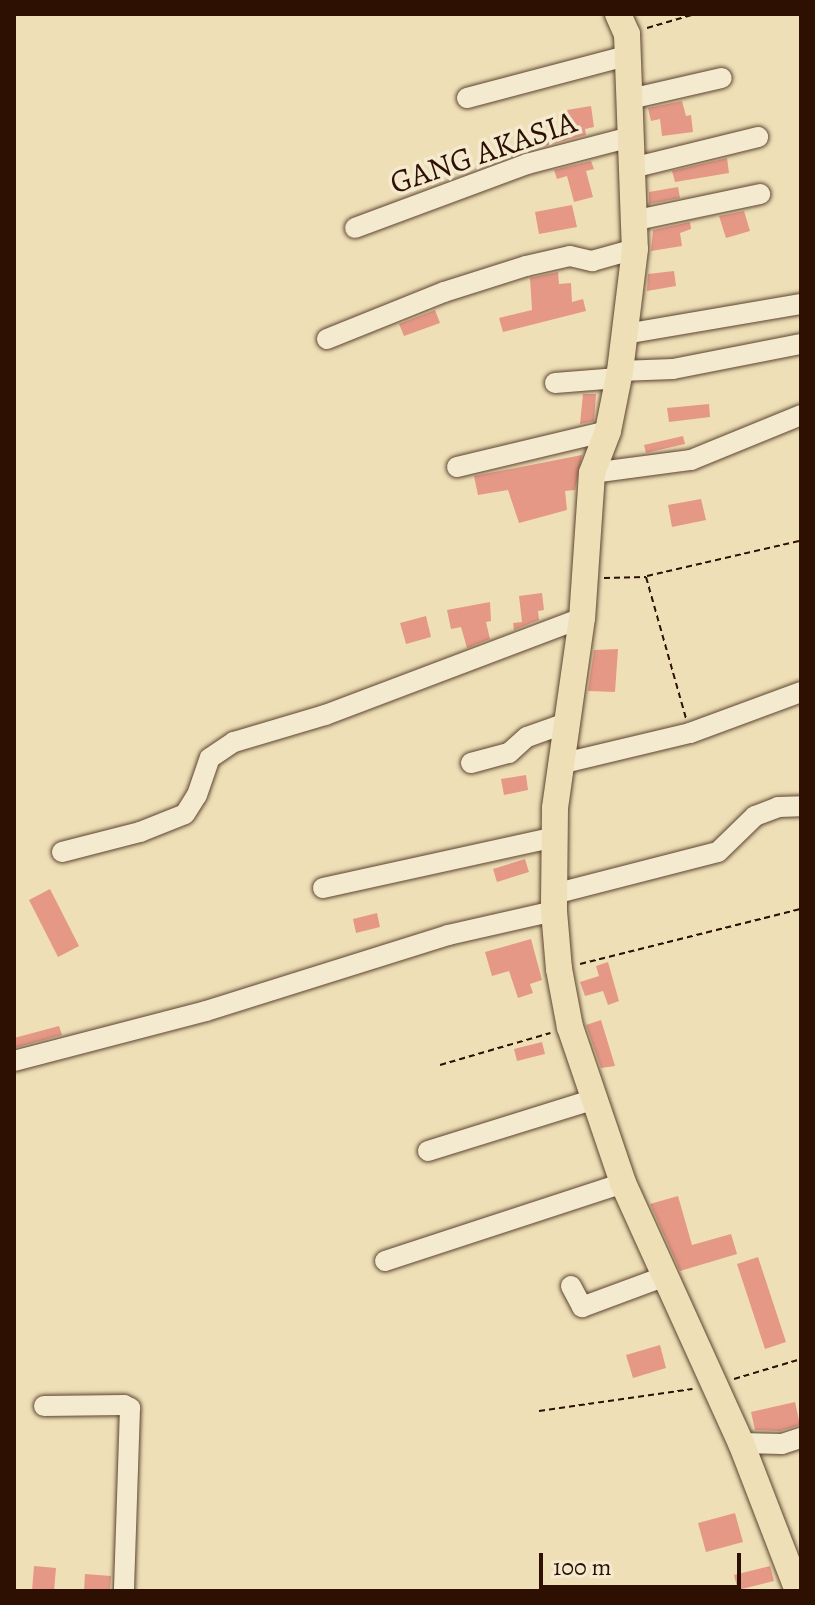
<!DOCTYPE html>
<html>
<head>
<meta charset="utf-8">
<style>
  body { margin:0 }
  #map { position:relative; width:815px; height:1605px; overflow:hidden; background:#eedfb7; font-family:Alegreya,serif }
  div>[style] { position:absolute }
  .building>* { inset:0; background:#e59886 }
  .path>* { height:2px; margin-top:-1px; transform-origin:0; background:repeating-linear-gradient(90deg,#2d1002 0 6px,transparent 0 10px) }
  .roads { filter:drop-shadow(0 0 2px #5d442f) drop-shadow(0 0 2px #5d442f) }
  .minor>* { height:20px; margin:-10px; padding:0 10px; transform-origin:10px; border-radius:10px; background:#f4ead0 }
  .major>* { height:26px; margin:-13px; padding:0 13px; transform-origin:13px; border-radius:13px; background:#eedfb7 }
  span { translate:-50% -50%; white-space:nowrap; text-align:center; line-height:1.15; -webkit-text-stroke:7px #f4ead0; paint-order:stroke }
  .street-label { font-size:32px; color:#2d1002 }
  .frame { position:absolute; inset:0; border:16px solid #2d1002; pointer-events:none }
  .scale { position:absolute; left:539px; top:1553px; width:202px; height:36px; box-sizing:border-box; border:4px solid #2d1002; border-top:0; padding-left:10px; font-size:24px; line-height:28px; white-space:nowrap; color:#2d1002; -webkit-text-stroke:6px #f4ead0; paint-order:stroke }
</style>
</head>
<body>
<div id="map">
  <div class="building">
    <i style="clip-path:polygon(682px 101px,686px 116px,691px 115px,693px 132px,662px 136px,660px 119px,651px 121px,648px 108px)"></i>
    <i style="clip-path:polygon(591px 106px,594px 127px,585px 129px,586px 135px,533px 149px,533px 125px,546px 125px,547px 138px,571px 134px,567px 110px)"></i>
    <i style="clip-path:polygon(727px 158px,729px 173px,675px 182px,672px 171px)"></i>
    <i style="clip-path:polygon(591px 161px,594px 169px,586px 171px,593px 197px,574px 202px,567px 176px,557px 179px,554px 170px)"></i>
    <i style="clip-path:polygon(678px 187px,680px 198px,649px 204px,649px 192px)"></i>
    <i style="clip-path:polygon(572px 205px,577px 227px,539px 234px,535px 212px)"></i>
    <i style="clip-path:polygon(744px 211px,750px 231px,726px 238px,719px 216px)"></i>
    <i style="clip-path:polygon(690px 222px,691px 229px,680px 233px,682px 246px,651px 251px,653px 230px)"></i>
    <i style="clip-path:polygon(674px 271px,676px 286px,647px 291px,648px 274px)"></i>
    <i style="clip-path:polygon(558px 272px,559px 284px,571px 283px,572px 302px,583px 299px,586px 311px,503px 332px,499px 318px,532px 310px,530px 278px)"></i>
    <i style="clip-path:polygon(435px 310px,440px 323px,404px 336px,399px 324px)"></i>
    <i style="clip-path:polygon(583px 394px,596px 394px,594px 421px,580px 424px)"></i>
    <i style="clip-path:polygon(709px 404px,710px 417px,669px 422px,667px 408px)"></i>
    <i style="clip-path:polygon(683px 436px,685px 444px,646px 453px,644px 445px)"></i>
    <i style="clip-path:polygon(582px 455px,575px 490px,565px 491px,567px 510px,519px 523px,508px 490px,478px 495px,474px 476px)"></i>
    <i style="clip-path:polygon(701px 499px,706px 520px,672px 527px,668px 505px)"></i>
    <i style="clip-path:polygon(542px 593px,544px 610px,538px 611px,539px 620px,514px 630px,513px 623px,522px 622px,519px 596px)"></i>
    <i style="clip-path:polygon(490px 602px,491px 621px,486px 622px,490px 639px,467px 648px,461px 627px,451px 629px,447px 610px)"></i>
    <i style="clip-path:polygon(426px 616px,431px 637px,406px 644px,400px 623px)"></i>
    <i style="clip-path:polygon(618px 649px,615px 692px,588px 691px,594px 650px)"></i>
    <i style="clip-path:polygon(526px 775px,528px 790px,504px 795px,501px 779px)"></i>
    <i style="clip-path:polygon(525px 859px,529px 872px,497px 882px,493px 869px)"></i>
    <i style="clip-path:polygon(50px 889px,79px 946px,58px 957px,29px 900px)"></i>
    <i style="clip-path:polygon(377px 913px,380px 927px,356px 933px,353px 919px)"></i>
    <i style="clip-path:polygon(531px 939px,542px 980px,530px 984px,533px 993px,518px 998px,509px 971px,492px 976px,485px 952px)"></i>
    <i style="clip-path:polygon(608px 962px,619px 1001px,608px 1005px,603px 991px,585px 996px,580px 982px,599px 976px,596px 966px)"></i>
    <i style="clip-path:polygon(601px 1020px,615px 1066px,601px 1068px,586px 1025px)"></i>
    <i style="clip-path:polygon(59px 1026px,62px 1035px,14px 1048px,14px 1038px)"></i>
    <i style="clip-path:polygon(542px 1042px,545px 1054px,517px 1061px,514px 1049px)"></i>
    <i style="clip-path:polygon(678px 1196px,692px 1245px,731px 1234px,737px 1254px,680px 1271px,650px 1204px)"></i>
    <i style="clip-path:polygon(758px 1257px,786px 1342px,765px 1349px,737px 1264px)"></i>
    <i style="clip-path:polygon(660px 1345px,666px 1368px,633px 1378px,626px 1355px)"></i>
    <i style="clip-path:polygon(795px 1402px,800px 1425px,780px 1431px,755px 1430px,751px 1412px)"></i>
    <i style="clip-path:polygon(735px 1513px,743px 1542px,706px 1552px,698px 1523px)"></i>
    <i style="clip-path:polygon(34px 1566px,56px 1568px,54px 1591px,32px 1591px)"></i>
    <i style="clip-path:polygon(770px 1566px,774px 1581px,738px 1590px,734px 1575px)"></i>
    <i style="clip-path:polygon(85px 1574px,111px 1576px,110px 1591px,84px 1591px)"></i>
  </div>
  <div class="path">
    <i style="left:647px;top:28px;width:50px;rotate:-16.3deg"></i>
    <i style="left:647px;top:576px;width:156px;rotate:-13deg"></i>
    <i style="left:604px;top:578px;width:42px;rotate:-1.4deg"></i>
    <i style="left:646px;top:577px;width:147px;rotate:74.2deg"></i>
    <i style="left:580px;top:964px;width:228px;rotate:-14deg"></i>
    <i style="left:440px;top:1065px;width:115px;rotate:-16.2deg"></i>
    <i style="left:734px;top:1379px;width:70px;rotate:-16.6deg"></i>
    <i style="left:539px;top:1411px;width:155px;rotate:-8.2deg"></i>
  </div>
  <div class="roads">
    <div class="minor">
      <i style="left:467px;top:98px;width:164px;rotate:-14.8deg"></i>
      <i style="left:630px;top:99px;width:94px;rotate:-12.9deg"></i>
      <i style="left:632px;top:168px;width:130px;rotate:-13.8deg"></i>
      <i style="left:637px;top:220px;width:126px;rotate:-11.9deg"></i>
      <i style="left:355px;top:228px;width:184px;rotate:-20.4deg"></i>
      <i style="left:527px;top:164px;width:107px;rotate:-14.6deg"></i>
      <i style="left:625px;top:334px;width:179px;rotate:-9.7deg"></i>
      <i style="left:327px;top:339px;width:126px;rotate:-21.9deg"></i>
      <i style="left:444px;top:292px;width:86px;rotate:-17.6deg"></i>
      <i style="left:526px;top:266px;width:45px;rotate:-12.8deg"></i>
      <i style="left:570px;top:256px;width:23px;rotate:13deg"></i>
      <i style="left:592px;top:261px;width:45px;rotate:-15.6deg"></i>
      <i style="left:620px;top:371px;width:53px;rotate:-2.2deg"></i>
      <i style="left:673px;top:369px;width:130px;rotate:-11.1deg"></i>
      <i style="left:555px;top:383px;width:63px;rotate:-4.5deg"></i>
      <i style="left:457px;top:467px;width:155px;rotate:-13.4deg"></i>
      <i style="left:592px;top:473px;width:100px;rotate:-7.5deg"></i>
      <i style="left:691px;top:460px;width:119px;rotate:-22.2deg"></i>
      <i style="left:471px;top:763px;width:39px;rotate:-15deg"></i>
      <i style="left:509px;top:753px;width:24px;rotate:-42deg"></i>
      <i style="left:527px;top:737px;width:45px;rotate:-19.7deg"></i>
      <i style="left:564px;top:763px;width:130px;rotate:-13.4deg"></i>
      <i style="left:690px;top:733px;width:118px;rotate:-20.3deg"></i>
      <i style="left:62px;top:852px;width:81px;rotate:-14.4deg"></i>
      <i style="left:140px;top:832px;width:48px;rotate:-21.8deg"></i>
      <i style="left:185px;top:814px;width:22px;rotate:-58deg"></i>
      <i style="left:197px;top:795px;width:39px;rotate:-71deg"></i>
      <i style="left:210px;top:758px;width:29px;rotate:-34deg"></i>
      <i style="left:234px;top:742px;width:95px;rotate:-16.5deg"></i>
      <i style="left:325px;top:715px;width:275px;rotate:-20.7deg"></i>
      <i style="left:323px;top:888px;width:238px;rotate:-12.4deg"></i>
      <i style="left:554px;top:894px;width:169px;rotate:-14.4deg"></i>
      <i style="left:718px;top:852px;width:52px;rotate:-44.2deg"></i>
      <i style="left:755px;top:816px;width:25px;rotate:-21deg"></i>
      <i style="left:778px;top:807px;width:23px;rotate:-2deg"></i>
      <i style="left:14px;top:1061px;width:198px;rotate:-14.6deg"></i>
      <i style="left:206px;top:1011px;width:254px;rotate:-17.4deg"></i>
      <i style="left:448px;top:935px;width:109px;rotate:-12.8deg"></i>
      <i style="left:428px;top:1151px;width:172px;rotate:-17.3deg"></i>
      <i style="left:385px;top:1261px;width:250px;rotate:-18.1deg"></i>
      <i style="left:571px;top:1286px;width:24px;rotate:62deg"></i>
      <i style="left:582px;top:1307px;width:86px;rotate:-20.3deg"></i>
      <i style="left:44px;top:1406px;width:80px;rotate:-0.7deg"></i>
      <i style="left:124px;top:1405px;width:7px;rotate:27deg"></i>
      <i style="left:130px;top:1408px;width:183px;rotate:91.9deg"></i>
      <i style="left:741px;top:1443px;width:41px;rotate:1.4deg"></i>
      <i style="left:782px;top:1444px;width:20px;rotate:-18deg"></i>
    </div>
    <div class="major">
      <i style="left:618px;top:14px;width:22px;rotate:66deg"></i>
      <i style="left:627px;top:34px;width:215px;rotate:87.9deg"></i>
      <i style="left:635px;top:249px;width:123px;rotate:97deg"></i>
      <i style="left:620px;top:371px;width:61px;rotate:101.3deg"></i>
      <i style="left:608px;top:431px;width:45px;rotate:110.9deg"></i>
      <i style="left:592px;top:473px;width:145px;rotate:93.9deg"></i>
      <i style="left:582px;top:618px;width:192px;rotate:98.1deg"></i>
      <i style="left:555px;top:808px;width:103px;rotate:90.6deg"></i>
      <i style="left:554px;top:911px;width:58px;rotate:85.1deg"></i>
      <i style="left:559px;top:969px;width:59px;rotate:79.3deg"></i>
      <i style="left:570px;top:1027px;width:165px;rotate:71.2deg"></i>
      <i style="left:623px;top:1183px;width:286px;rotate:65.6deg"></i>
      <i style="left:741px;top:1443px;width:159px;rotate:68.9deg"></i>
    </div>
  </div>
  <div class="street-label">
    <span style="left:483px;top:152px;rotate:-19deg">GANG AKASIA</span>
  </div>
  <div class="frame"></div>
  <div class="scale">100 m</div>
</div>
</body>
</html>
